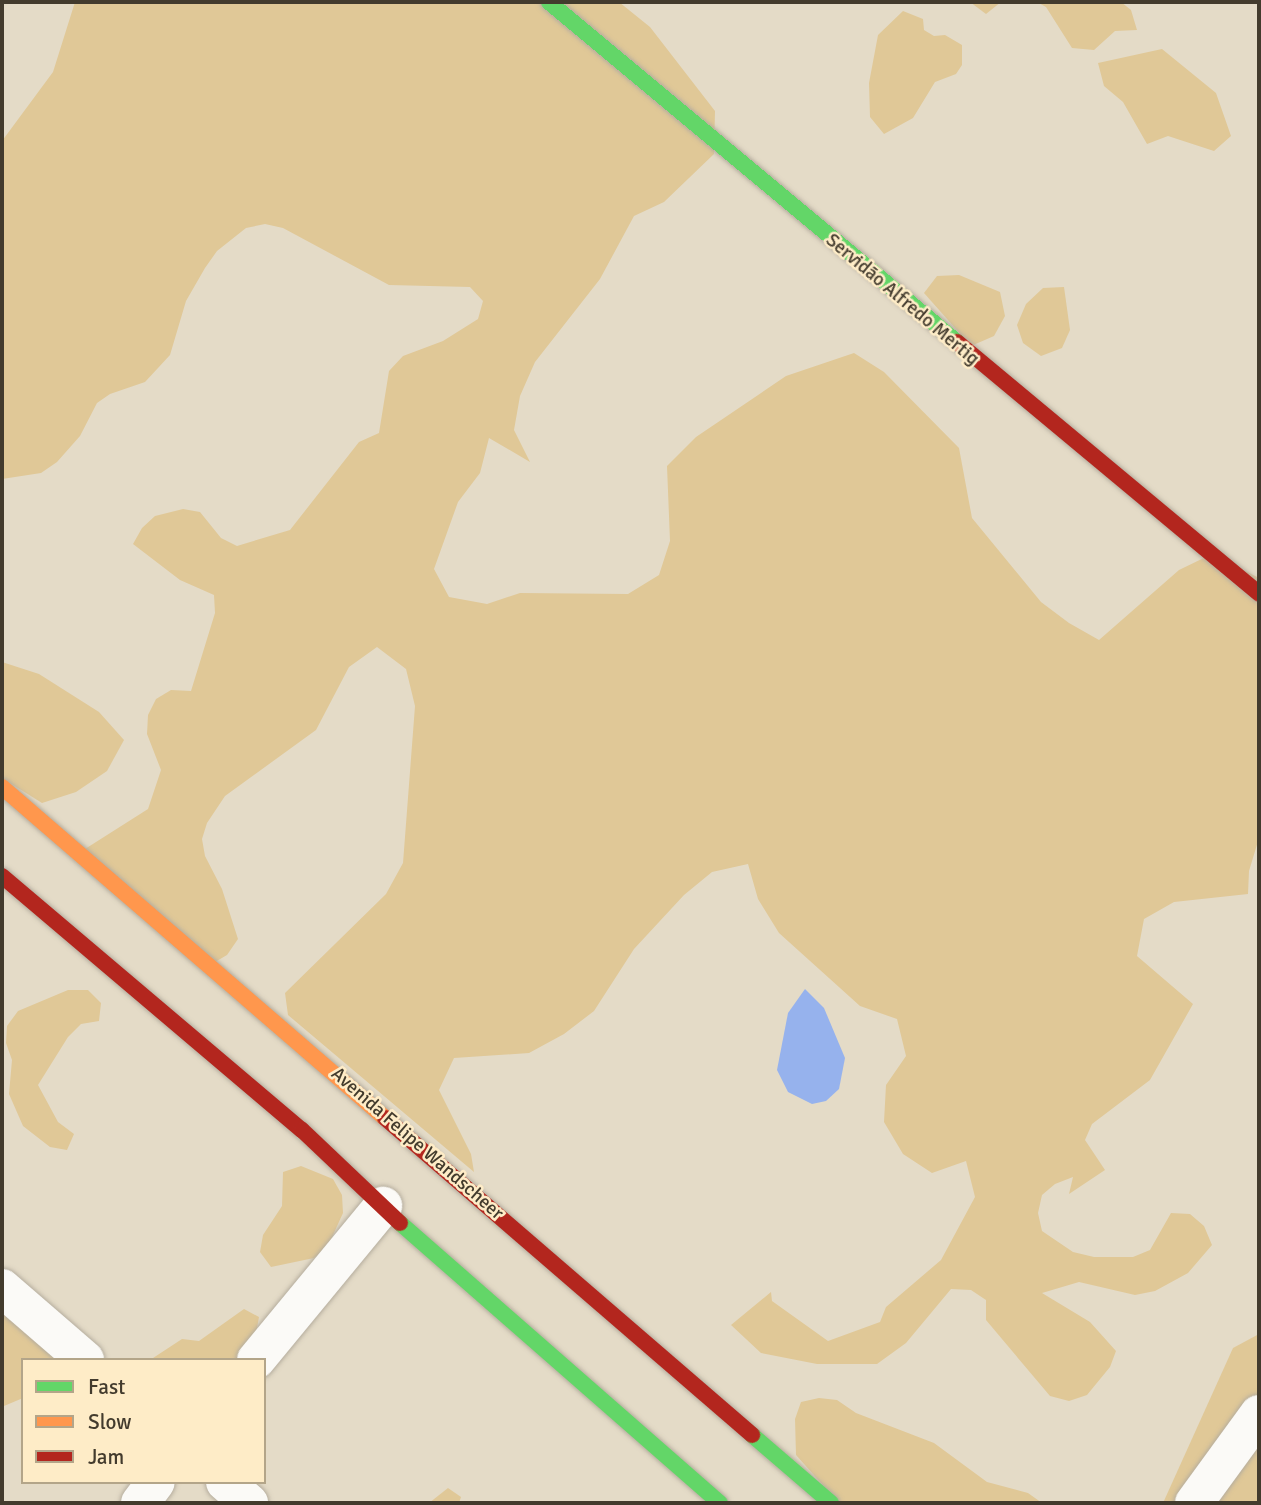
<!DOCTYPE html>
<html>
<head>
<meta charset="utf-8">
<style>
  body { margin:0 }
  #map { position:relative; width:1261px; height:1505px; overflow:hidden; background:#e4dbc7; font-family:Signika,sans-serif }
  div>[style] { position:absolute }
  .green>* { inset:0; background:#e0c897 }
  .water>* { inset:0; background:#96b2ed }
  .roads { filter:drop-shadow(0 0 2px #b5ad9e) drop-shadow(0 0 2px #b5ad9e) }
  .street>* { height:38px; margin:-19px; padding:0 19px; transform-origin:19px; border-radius:19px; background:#fbfaf7 }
  .fast>* { height:16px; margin:-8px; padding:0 8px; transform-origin:8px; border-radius:8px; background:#63d668 }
  .slow>* { height:16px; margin:-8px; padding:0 8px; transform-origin:8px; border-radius:8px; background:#ff974d }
  .jam>* { height:16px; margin:-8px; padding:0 8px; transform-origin:8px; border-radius:8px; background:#b3261e }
  span { translate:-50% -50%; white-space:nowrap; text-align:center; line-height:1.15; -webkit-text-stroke:5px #feecc7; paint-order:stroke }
  .street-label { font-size:19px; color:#433b2d }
  .frame { position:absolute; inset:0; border:4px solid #433b2d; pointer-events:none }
  .legend { position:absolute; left:21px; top:1358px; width:245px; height:126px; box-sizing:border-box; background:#feecc7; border:2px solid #b3a589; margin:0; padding:9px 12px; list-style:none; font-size:21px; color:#433b2d }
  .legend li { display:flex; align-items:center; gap:14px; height:35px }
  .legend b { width:35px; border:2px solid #b3a589 }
</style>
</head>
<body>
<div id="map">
  <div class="green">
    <i style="clip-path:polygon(75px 2px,619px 2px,650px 27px,715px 111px,714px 154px,664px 202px,634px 216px,600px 279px,535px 362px,520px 396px,514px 430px,530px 462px,489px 438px,480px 473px,458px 502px,434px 569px,449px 597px,487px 604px,520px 593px,628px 594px,659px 575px,670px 541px,667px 466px,696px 437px,786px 376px,854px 353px,884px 372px,959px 448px,972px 518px,1041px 602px,1069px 623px,1099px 640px,1179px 570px,1212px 554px,1259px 578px,1259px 838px,1249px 871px,1248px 894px,1174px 902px,1144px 919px,1137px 956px,1193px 1004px,1150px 1080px,1092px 1124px,1085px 1140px,1105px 1170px,1069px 1194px,1073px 1177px,1055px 1184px,1042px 1195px,1038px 1213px,1042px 1231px,1073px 1252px,1094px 1257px,1133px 1257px,1150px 1250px,1171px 1213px,1190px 1214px,1204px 1226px,1212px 1245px,1188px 1273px,1155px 1291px,1135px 1295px,1079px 1282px,1042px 1293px,1090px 1322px,1116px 1351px,1110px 1367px,1087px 1395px,1069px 1401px,1050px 1396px,986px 1320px,986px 1300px,971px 1290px,951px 1289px,906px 1343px,877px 1364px,817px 1364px,761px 1353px,731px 1325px,771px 1292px,772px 1301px,828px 1341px,880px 1322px,886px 1307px,941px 1260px,975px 1197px,966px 1161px,932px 1173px,903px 1154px,884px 1122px,886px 1085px,906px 1056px,897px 1019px,860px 1006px,779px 933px,758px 899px,748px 864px,712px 872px,684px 895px,634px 949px,594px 1011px,564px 1034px,529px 1053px,454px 1058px,439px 1090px,471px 1154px,474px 1172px,288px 1015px,285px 993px,386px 894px,403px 863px,415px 706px,406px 669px,377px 647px,349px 667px,316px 730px,225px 796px,207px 823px,202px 839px,205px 856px,222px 889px,238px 939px,227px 955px,215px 962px,85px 849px,148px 809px,161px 770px,147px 734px,148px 715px,156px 699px,171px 690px,191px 691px,215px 613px,214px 595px,180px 580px,133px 544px,142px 528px,155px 516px,183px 509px,200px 512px,221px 538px,237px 546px,290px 530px,359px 442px,379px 433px,389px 371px,403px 356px,443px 341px,478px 319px,483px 301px,470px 287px,389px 285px,283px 228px,265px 224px,246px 228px,217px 251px,205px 268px,186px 301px,170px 355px,158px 368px,145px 382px,110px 394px,97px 403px,80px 436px,57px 462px,41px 473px,2px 479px,2px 141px,53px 72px)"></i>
    <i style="clip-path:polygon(970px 2px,1001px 2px,986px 14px)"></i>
    <i style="clip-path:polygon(1037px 2px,1121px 2px,1131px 10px,1137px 30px,1115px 31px,1094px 50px,1072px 48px,1046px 7px)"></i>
    <i style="clip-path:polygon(903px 11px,923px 19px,924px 30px,934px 36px,945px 35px,962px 45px,962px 65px,956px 74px,935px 82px,913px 118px,884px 134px,870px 117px,869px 83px,878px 35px)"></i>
    <i style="clip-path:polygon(1162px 49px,1216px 93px,1231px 136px,1214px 151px,1168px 136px,1147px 144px,1123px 102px,1104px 86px,1098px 63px)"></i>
    <i style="clip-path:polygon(959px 275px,1000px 292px,1005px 316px,994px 336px,971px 346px,924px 293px,937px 276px)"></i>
    <i style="clip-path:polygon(1064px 287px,1070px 330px,1062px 348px,1041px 356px,1023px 343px,1017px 325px,1026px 304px,1043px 288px)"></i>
    <i style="clip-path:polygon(2px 662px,39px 674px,99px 712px,124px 740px,107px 771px,76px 792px,42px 803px,2px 778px)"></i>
    <i style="clip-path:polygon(68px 990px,88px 990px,101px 1003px,99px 1021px,81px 1024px,68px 1037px,38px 1085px,58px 1122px,74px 1134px,67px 1150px,50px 1147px,23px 1126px,9px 1094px,12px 1060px,6px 1043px,7px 1026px,18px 1011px)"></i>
    <i style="clip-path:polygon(301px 1166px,333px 1179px,342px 1195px,343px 1213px,328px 1246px,314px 1258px,271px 1267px,260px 1252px,263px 1235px,282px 1206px,283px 1172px)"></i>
    <i style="clip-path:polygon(2px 1306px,55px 1359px,23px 1360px,23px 1398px,4px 1406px)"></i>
    <i style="clip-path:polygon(244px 1309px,259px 1317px,256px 1333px,237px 1360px,150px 1360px,182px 1339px,199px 1341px)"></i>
    <i style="clip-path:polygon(1259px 1334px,1259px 1503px,1163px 1503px,1233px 1348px)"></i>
    <i style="clip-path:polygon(819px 1398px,837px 1400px,856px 1413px,934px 1443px,987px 1482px,1028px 1493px,1042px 1503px,839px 1503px,796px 1455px,795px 1419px,801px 1402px)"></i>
    <i style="clip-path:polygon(448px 1488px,461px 1497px,459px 1503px,429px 1503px)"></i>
  </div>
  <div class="water">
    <i style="clip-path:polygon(805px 989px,824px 1008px,845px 1058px,839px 1089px,826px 1101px,812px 1104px,788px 1092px,777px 1070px,788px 1013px)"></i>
  </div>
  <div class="roads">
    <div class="street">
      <i style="left:2px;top:1288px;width:110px;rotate:40.9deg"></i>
      <i style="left:256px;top:1360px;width:200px;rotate:-50.5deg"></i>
      <i style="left:225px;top:1482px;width:32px;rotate:41deg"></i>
      <i style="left:140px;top:1503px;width:26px;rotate:-53deg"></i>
      <i style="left:1194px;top:1503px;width:110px;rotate:-53.9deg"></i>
    </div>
    <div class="fast">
      <i style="left:549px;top:2px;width:531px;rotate:39.81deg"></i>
      <i style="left:400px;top:1223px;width:425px;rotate:41.2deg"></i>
      <i style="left:752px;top:1435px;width:104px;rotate:40.7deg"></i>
    </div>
    <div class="slow">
      <i style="left:2px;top:787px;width:506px;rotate:40.83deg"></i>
    </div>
    <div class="jam">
      <i style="left:957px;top:342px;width:393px;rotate:39.8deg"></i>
      <i style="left:2px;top:876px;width:393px;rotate:40.3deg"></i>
      <i style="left:302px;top:1130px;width:135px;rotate:43.5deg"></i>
      <i style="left:385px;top:1118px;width:485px;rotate:40.8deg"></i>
    </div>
  </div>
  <div class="street-label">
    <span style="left:902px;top:300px;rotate:40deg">Servidão Alfredo Mertig</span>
    <span style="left:417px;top:1144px;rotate:41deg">Avenida Felipe Wandscheer</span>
  </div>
  <div class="frame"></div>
  <ul class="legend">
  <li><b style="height:9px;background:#63d668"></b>Fast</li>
  <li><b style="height:9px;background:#ff974d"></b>Slow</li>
  <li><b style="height:9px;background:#b3261e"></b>Jam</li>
  </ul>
</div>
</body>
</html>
